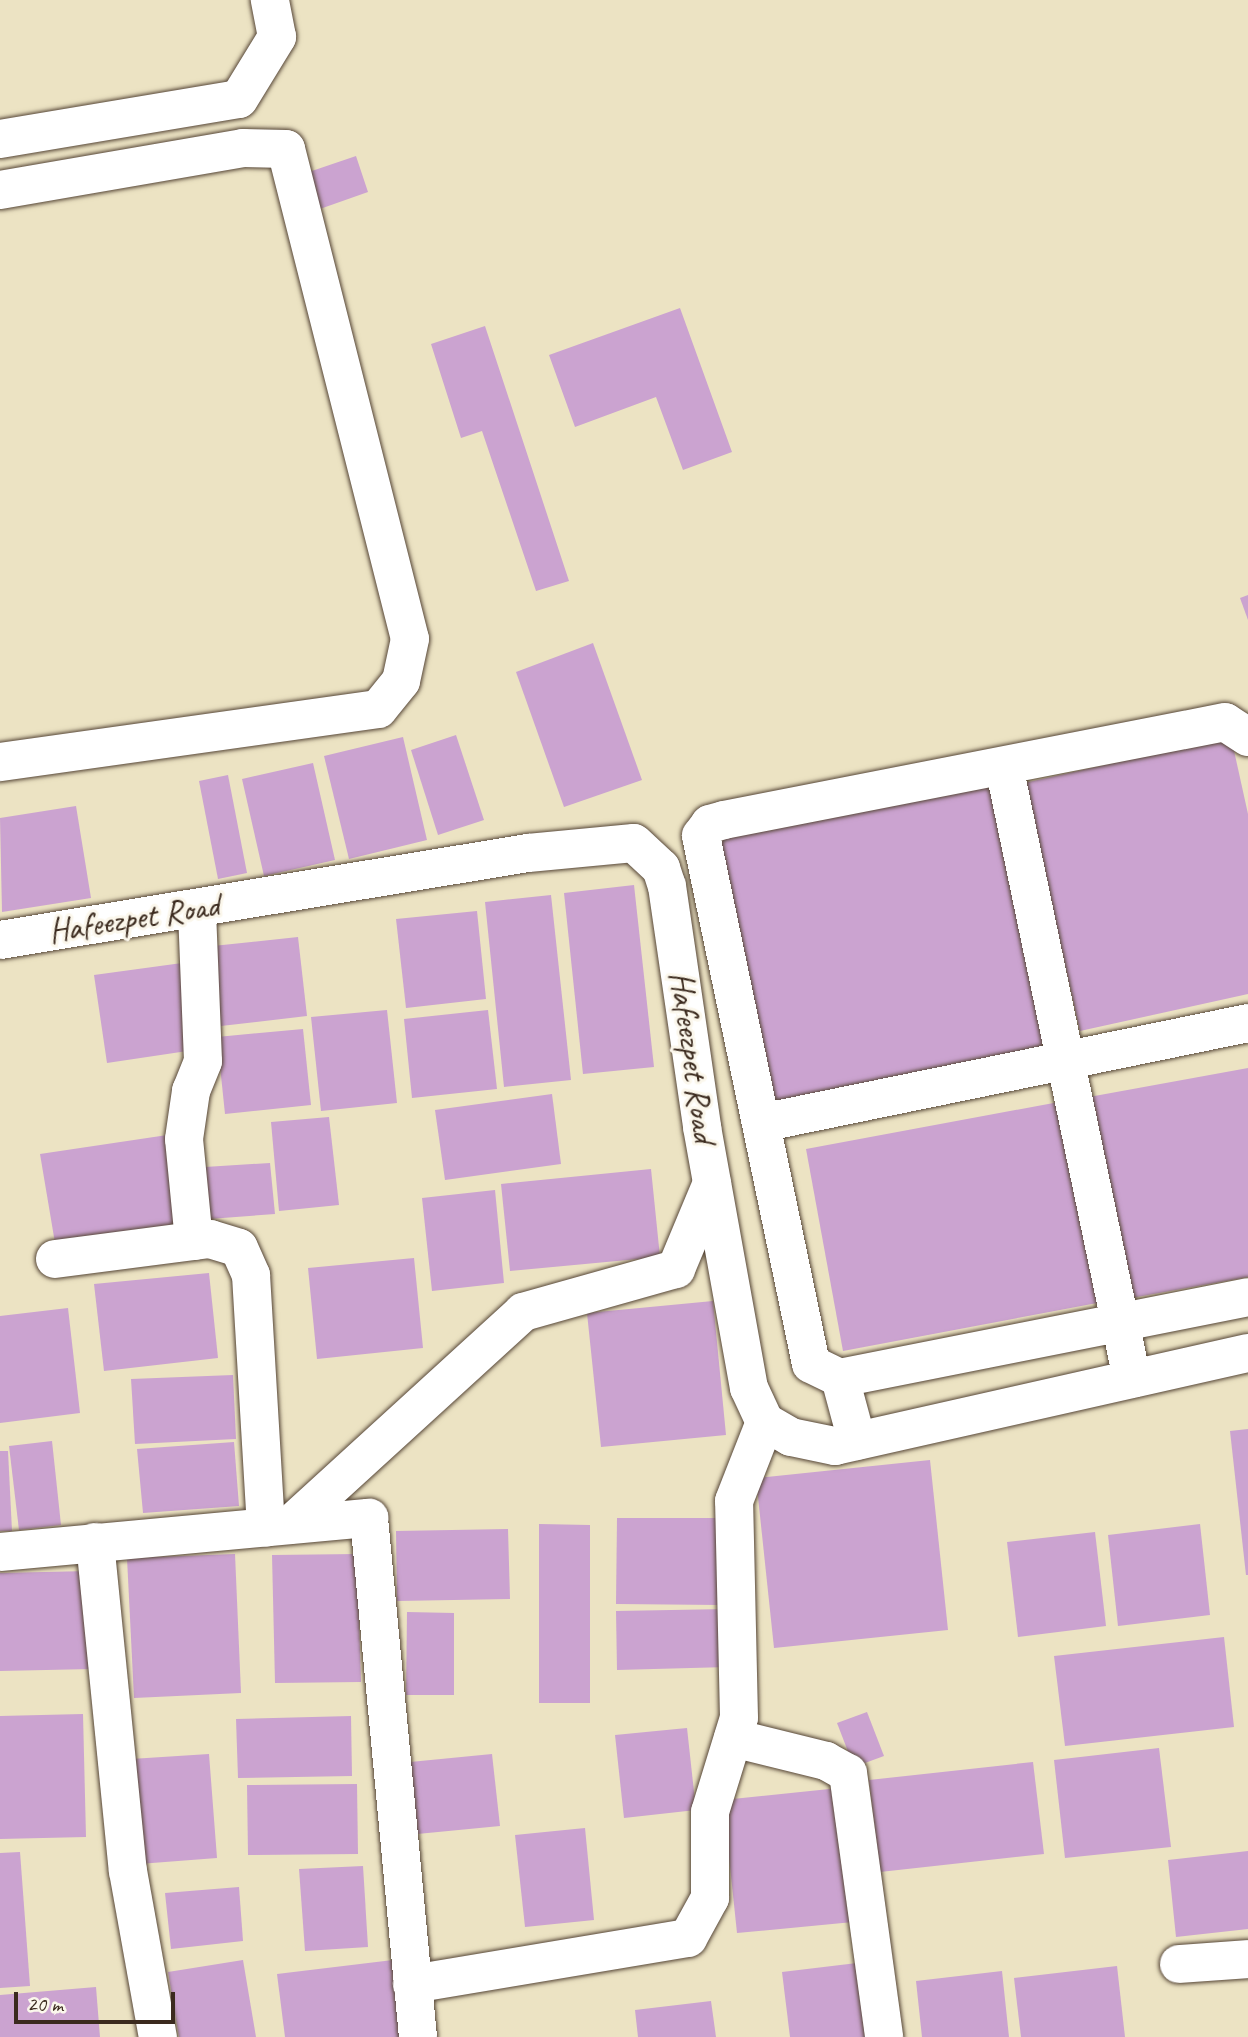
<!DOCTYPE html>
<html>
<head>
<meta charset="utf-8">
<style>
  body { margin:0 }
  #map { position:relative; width:1248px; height:2037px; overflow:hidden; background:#ece3c3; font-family:Caveat,sans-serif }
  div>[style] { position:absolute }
  .building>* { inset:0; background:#cba3d0 }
  .roads { filter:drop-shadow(0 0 2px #564637) drop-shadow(0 0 2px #564637) }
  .street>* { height:38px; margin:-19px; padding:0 19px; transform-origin:19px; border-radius:19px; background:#fff }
  .secondary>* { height:38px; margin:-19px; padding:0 19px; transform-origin:19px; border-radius:19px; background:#fff }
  span { translate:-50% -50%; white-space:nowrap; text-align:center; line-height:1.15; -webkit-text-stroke:6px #fbf7ec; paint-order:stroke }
  .street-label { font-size:33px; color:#3b2a1e }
  .scale { position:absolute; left:14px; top:1992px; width:161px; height:32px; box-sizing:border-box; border:4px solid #3b2a1e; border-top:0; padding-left:9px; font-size:21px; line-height:24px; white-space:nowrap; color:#3b2a1e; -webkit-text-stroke:5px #fbf7ec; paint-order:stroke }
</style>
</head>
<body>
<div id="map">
  <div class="building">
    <i style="clip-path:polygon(356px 156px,368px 192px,317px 210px,303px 174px)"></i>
    <i style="clip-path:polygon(680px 308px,732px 452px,683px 470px,656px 397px,575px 427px,549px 355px)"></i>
    <i style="clip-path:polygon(485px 326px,569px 581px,536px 591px,482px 431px,461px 438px,431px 344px)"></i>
    <i style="clip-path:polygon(1248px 595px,1248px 620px,1240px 598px)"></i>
    <i style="clip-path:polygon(593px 643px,642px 780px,564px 807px,516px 672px)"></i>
    <i style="clip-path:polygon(456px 735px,484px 820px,438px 835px,411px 750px)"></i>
    <i style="clip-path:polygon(403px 737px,427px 840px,349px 859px,324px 756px)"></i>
    <i style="clip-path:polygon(1231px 737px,1248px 814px,1248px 994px,1080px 1031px,1024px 783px)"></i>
    <i style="clip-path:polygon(313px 763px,335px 860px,264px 876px,242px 779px)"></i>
    <i style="clip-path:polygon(228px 775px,247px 873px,218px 879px,199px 781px)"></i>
    <i style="clip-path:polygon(992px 782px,1049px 1047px,775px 1105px,718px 840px)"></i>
    <i style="clip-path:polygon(76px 806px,91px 898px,2px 912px,0 818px)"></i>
    <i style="clip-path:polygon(634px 885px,654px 1067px,583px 1074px,564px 893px)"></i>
    <i style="clip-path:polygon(551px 895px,571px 1080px,504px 1087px,485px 902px)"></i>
    <i style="clip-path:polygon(477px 911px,486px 999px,406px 1008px,396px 919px)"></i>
    <i style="clip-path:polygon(298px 937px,307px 1016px,221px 1026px,213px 946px)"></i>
    <i style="clip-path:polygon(182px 963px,194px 1050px,107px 1063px,94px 975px)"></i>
    <i style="clip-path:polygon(387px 1010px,397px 1103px,321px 1111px,311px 1017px)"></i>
    <i style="clip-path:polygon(488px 1010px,497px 1089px,412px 1098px,404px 1019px)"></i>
    <i style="clip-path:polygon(303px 1029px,311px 1105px,225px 1114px,217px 1037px)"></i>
    <i style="clip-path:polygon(1248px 1068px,1248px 1277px,1126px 1299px,1089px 1097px)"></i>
    <i style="clip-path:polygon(552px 1094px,561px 1164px,445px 1180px,435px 1110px)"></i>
    <i style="clip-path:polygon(1075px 1099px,1113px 1300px,843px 1351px,806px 1149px)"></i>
    <i style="clip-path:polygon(329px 1117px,339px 1205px,279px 1211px,271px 1122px)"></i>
    <i style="clip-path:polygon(174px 1134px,189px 1222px,55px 1243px,40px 1154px)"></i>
    <i style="clip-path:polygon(270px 1163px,275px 1214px,209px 1219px,205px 1167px)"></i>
    <i style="clip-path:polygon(651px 1169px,660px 1257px,510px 1271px,501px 1184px)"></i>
    <i style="clip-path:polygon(495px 1190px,504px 1283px,432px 1291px,422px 1198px)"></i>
    <i style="clip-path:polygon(414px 1258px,423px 1348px,317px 1359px,308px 1268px)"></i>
    <i style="clip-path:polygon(209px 1273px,218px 1358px,104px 1371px,94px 1284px)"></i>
    <i style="clip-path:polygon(713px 1301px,726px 1435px,601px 1447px,587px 1313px)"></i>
    <i style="clip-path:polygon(68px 1308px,80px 1413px,0 1423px,0 1316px)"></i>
    <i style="clip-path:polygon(233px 1375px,236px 1439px,135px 1444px,131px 1379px)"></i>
    <i style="clip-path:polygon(1248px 1429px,1248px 1575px,1246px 1575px,1230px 1431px)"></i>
    <i style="clip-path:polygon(52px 1441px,61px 1525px,19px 1530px,9px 1446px)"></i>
    <i style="clip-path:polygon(234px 1442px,239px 1506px,143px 1513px,137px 1449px)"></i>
    <i style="clip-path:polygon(0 1451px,8px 1451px,12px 1531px,0 1531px)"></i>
    <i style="clip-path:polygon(930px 1460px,948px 1630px,774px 1648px,756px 1478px)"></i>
    <i style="clip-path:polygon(617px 1518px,721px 1518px,720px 1605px,616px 1604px)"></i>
    <i style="clip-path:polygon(539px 1524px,590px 1525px,590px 1703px,539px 1703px)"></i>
    <i style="clip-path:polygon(1200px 1524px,1210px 1615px,1118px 1626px,1108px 1535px)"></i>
    <i style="clip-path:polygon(508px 1529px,510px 1599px,397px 1601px,396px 1531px)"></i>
    <i style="clip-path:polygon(1095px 1532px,1106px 1626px,1018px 1637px,1007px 1542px)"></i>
    <i style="clip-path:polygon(235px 1554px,241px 1693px,134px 1698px,127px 1558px)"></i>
    <i style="clip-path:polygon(357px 1554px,361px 1682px,275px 1683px,272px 1555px)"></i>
    <i style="clip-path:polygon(89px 1571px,92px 1669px,0 1671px,0 1573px)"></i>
    <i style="clip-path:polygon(727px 1609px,728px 1667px,617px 1670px,616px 1611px)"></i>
    <i style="clip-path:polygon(407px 1612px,454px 1613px,454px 1695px,406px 1695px)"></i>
    <i style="clip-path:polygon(1224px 1637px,1234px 1727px,1065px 1746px,1054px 1656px)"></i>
    <i style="clip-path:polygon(867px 1712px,884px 1756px,854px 1767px,837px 1723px)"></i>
    <i style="clip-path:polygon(83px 1714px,86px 1837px,0 1839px,0 1716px)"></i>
    <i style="clip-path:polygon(351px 1716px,352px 1776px,238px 1778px,236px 1719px)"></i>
    <i style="clip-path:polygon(687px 1728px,696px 1810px,624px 1818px,615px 1735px)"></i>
    <i style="clip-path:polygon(1159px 1748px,1171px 1847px,1065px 1858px,1054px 1760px)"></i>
    <i style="clip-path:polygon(209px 1754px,217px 1858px,139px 1864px,131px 1759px)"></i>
    <i style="clip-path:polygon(492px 1754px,500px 1826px,407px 1835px,400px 1763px)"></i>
    <i style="clip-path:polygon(1033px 1762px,1044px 1854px,880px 1872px,869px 1780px)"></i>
    <i style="clip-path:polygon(357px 1784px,358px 1854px,248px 1855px,247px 1785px)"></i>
    <i style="clip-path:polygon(839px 1788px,853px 1922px,737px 1933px,723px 1800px)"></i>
    <i style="clip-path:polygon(585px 1828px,594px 1920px,525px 1927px,515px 1835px)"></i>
    <i style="clip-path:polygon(1248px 1851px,1248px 1929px,1176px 1937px,1168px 1860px)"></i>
    <i style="clip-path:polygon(20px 1852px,30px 1986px,0 1988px,0 1853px)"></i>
    <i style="clip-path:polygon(363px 1866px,368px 1947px,305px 1951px,299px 1869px)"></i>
    <i style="clip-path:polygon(239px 1887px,243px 1941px,171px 1949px,165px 1893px)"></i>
    <i style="clip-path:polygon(243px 1960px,256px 2037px,179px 2037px,168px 1972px)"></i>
    <i style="clip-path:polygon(393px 1960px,403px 2037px,285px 2037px,277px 1974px)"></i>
    <i style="clip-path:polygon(857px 1963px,865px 2037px,790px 2037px,782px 1972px)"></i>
    <i style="clip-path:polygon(1117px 1966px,1125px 2037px,1021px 2037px,1014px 1978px)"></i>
    <i style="clip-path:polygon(1002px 1971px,1009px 2037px,922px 2037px,916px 1981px)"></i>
    <i style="clip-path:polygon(96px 1987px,100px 2037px,0 2037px,0 1995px)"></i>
    <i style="clip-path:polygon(711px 2001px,716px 2037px,638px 2037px,635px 2010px)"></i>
  </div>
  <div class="roads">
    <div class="street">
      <i style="left:0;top:139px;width:242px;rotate:-9.5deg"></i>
      <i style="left:239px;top:99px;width:73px;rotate:-58.5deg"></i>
      <i style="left:277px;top:37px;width:38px;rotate:-101deg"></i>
      <i style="left:0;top:190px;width:247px;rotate:-9.8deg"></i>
      <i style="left:243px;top:148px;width:43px;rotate:1.3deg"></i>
      <i style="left:286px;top:149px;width:505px;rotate:75.8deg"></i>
      <i style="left:410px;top:639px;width:43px;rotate:102.1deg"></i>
      <i style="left:401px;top:681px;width:36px;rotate:129deg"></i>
      <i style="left:378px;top:709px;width:382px;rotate:172deg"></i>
      <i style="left:1248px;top:737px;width:27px;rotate:-147deg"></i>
      <i style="left:1225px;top:722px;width:510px;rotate:168.93deg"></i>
      <i style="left:724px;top:820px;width:15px;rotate:164deg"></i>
      <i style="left:710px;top:824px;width:15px;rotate:127deg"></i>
      <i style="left:701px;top:836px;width:539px;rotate:78.23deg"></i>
      <i style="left:811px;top:1364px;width:32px;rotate:26deg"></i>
      <i style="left:840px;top:1378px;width:416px;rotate:-11.2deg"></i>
      <i style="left:1004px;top:766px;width:626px;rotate:78.21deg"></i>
      <i style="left:761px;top:1123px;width:497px;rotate:-11.6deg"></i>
      <i style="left:194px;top:1241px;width:102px;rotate:-95.6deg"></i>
      <i style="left:184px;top:1139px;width:49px;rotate:-81.7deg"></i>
      <i style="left:191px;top:1091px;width:32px;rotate:-68deg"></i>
      <i style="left:203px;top:1061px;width:152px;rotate:-92.3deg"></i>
      <i style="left:55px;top:1259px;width:156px;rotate:-7.4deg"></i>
      <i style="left:210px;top:1239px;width:30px;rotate:17deg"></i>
      <i style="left:239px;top:1248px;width:30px;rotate:66deg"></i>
      <i style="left:251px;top:1275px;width:253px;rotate:86.6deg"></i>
      <i style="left:840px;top:1378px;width:65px;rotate:74.9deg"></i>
      <i style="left:290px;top:1525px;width:316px;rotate:-42.4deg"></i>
      <i style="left:523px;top:1312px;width:159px;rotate:-15.7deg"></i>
      <i style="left:676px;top:1269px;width:93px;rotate:-67.3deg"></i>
      <i style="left:95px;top:1542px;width:331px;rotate:84.3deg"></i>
      <i style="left:128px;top:1871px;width:169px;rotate:79.8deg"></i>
      <i style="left:0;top:1552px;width:371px;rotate:-5.3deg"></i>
      <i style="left:369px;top:1518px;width:521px;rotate:84.61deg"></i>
      <i style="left:733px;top:1738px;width:96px;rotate:13.9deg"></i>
      <i style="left:826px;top:1761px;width:25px;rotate:29deg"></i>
      <i style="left:848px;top:1773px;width:266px;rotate:82.2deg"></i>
      <i style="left:1179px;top:1964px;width:69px;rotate:-4.1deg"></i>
      <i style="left:412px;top:1984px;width:280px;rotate:-9.5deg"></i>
      <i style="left:688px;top:1938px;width:46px;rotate:-61.2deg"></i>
      <i style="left:710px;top:1898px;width:86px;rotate:-90deg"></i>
      <i style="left:710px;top:1812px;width:98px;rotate:-72.9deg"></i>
      <i style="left:739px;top:1718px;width:217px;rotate:-91.3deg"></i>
      <i style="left:734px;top:1501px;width:85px;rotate:-68.6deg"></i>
    </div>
    <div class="secondary">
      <i style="left:0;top:940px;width:535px;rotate:-9.36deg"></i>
      <i style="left:528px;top:853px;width:106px;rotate:-5.4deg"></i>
      <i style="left:634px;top:843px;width:37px;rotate:43deg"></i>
      <i style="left:661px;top:868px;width:19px;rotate:72deg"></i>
      <i style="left:667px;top:886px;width:244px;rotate:81.7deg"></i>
      <i style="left:702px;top:1127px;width:265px;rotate:79.8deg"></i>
      <i style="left:749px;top:1388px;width:38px;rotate:65deg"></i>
      <i style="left:765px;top:1422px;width:30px;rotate:30deg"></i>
      <i style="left:791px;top:1437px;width:45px;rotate:11.6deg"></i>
      <i style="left:835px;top:1446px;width:423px;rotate:-12.7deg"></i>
    </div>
  </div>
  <div class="street-label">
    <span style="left:134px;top:919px;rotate:-9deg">Hafeezpet Road</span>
    <span style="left:692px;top:1057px;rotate:82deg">Hafeezpet Road</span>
  </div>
  <div class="scale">20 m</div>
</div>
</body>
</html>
